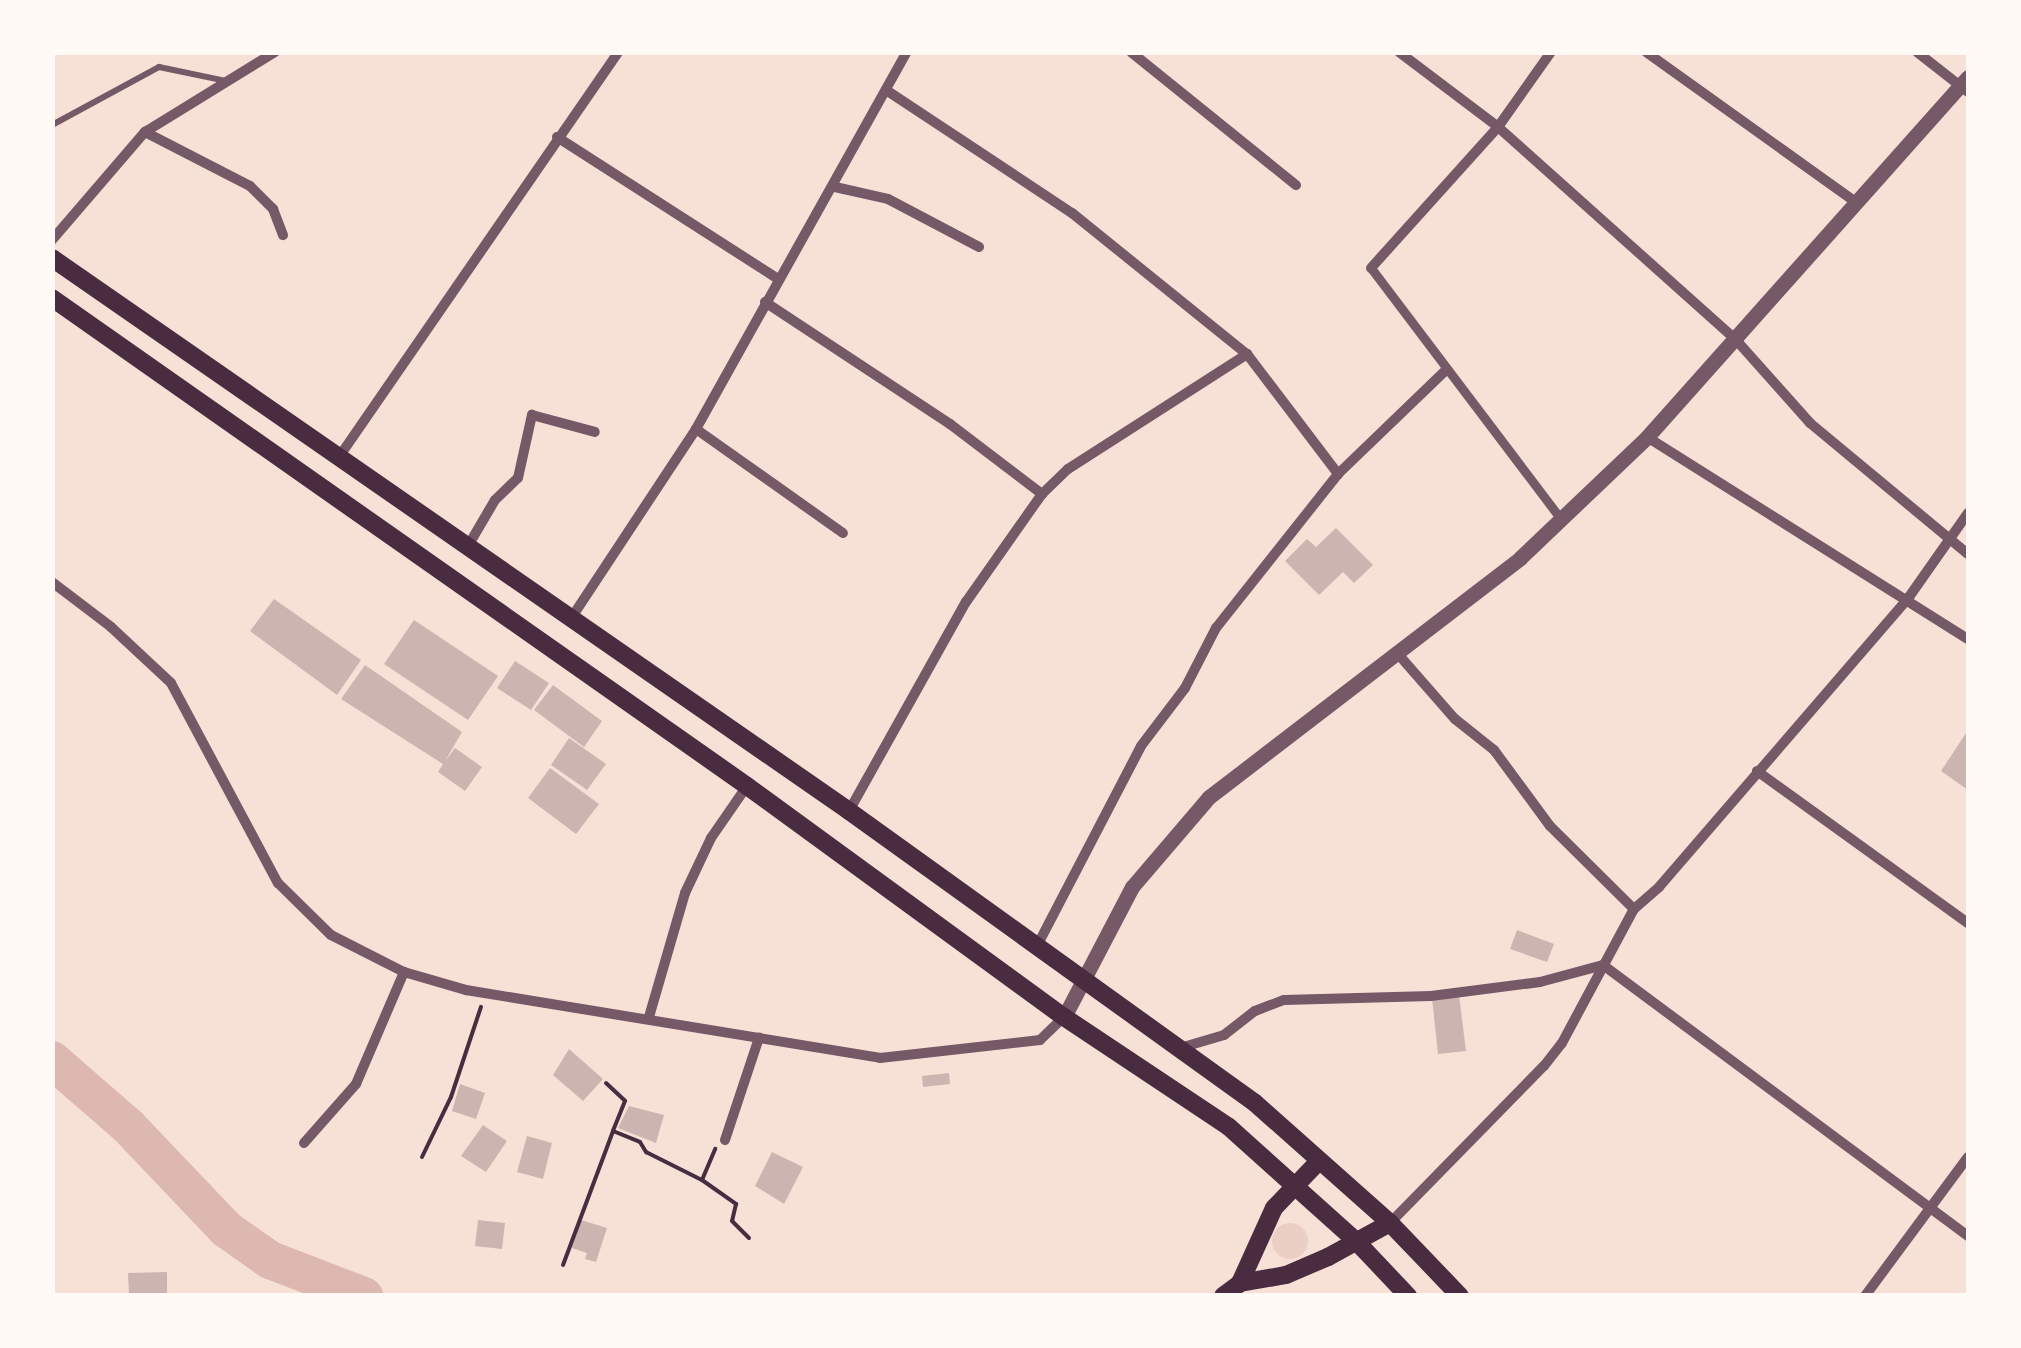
<!DOCTYPE html>
<html>
<head>
<meta charset="utf-8">
<style>
  body { margin:0 }
  #map { position:relative; width:2021px; height:1348px; overflow:hidden; background:#f7e1d7; font-family:Ubuntu,sans-serif }
  div>[style] { position:absolute }
  .green>* { inset:0; background:#ebcfc5 }
  .round { border-radius:50% }
  .river>* { height:38px; margin:-19px; padding:0 19px; transform-origin:19px; border-radius:19px; background:#dcb8b0 }
  .building>* { inset:0; background:#ccb4b1 }
  .path>* { height:4px; margin:-2px; padding:0 2px; transform-origin:2px; border-radius:2px; background:#4a2c40 }
  .service>* { height:6px; margin:-3px; padding:0 3px; transform-origin:3px; border-radius:3px; background:#755966 }
  .pedestrian>* { height:9px; margin:-4.5px; padding:0 4.5px; transform-origin:4.5px; border-radius:4.5px; background:#755966 }
  .minor>* { height:10px; margin:-5px; padding:0 5px; transform-origin:5px; border-radius:5px; background:#755966 }
  .tertiary>* { height:15px; margin:-7.5px; padding:0 7.5px; transform-origin:7.5px; border-radius:7.5px; background:#755966 }
  .secondary>* { height:18px; margin:-9px; padding:0 9px; transform-origin:9px; border-radius:9px; background:#4a2c40 }
  .primary>* { height:18px; margin:-9px; padding:0 9px; transform-origin:9px; border-radius:9px; background:#4a2c40 }
  span { translate:-50% -50%; white-space:nowrap; text-align:center; line-height:1.15; -webkit-text-stroke:10px #fffaf5; paint-order:stroke }
  .frame { position:absolute; inset:0; border:55px solid #fffaf5; pointer-events:none }
</style>
</head>
<body>
<div id="map">
  <div class="green">
    <i class="round" style="left:1272px;top:1223px;width:36px;height:36px"></i>
  </div>
  <div class="river">
    <i style="left:52px;top:1060px;width:101px;rotate:41deg"></i>
    <i style="left:128px;top:1126px;width:142px;rotate:46.4deg"></i>
    <i style="left:226px;top:1229px;width:54px;rotate:35.2deg"></i>
    <i style="left:270px;top:1260px;width:101px;rotate:21deg"></i>
  </div>
  <div class="building">
    <i style="clip-path:polygon(1336px 528px,1373px 565px,1354px 583px,1343px 572px,1319px 595px,1285px 561px,1307px 539px,1316px 547px)"></i>
    <i style="clip-path:polygon(274px 599px,361px 660px,337px 695px,250px 631px)"></i>
    <i style="clip-path:polygon(414px 620px,498px 676px,468px 720px,384px 664px)"></i>
    <i style="clip-path:polygon(515px 661px,549px 683px,531px 710px,497px 688px)"></i>
    <i style="clip-path:polygon(365px 665px,462px 732px,445px 761px,455px 748px,482px 767px,465px 791px,438px 772px,443px 764px,341px 699px)"></i>
    <i style="clip-path:polygon(553px 685px,602px 721px,584px 747px,534px 710px)"></i>
    <i style="clip-path:polygon(1968px 730px,1968px 790px,1941px 771px)"></i>
    <i style="clip-path:polygon(569px 738px,606px 764px,587px 790px,551px 765px)"></i>
    <i style="clip-path:polygon(550px 768px,599px 804px,576px 834px,528px 798px)"></i>
    <i style="clip-path:polygon(1517px 930px,1554px 944px,1547px 962px,1510px 949px)"></i>
    <i style="clip-path:polygon(1459px 995px,1466px 1051px,1438px 1054px,1432px 998px)"></i>
    <i style="clip-path:polygon(569px 1049px,603px 1079px,583px 1101px,553px 1075px)"></i>
    <i style="clip-path:polygon(949px 1073px,950px 1084px,923px 1087px,922px 1076px)"></i>
    <i style="clip-path:polygon(460px 1084px,485px 1093px,476px 1119px,452px 1111px)"></i>
    <i style="clip-path:polygon(629px 1106px,664px 1115px,656px 1143px,618px 1128px)"></i>
    <i style="clip-path:polygon(483px 1125px,507px 1141px,486px 1172px,461px 1156px)"></i>
    <i style="clip-path:polygon(527px 1136px,552px 1143px,543px 1179px,517px 1172px)"></i>
    <i style="clip-path:polygon(772px 1152px,803px 1167px,784px 1204px,755px 1186px)"></i>
    <i style="clip-path:polygon(478px 1220px,505px 1223px,502px 1249px,475px 1246px)"></i>
    <i style="clip-path:polygon(581px 1220px,607px 1228px,596px 1262px,585px 1259px,587px 1253px,572px 1248px)"></i>
    <i style="clip-path:polygon(167px 1272px,167px 1296px,129px 1296px,128px 1273px)"></i>
  </div>
  <div class="path">
    <i style="left:606px;top:1083px;width:26px;rotate:43deg"></i>
    <i style="left:625px;top:1101px;width:32px;rotate:112deg"></i>
    <i style="left:613px;top:1131px;width:29px;rotate:22deg"></i>
    <i style="left:640px;top:1142px;width:12px;rotate:59deg"></i>
    <i style="left:646px;top:1152px;width:63px;rotate:26.6deg"></i>
    <i style="left:702px;top:1180px;width:34px;rotate:-67deg"></i>
    <i style="left:422px;top:1157px;width:67px;rotate:-64.2deg"></i>
    <i style="left:451px;top:1097px;width:95px;rotate:-71.6deg"></i>
    <i style="left:702px;top:1180px;width:42px;rotate:35.2deg"></i>
    <i style="left:736px;top:1204px;width:17px;rotate:103deg"></i>
    <i style="left:732px;top:1221px;width:24px;rotate:45deg"></i>
    <i style="left:563px;top:1265px;width:143px;rotate:-69.5deg"></i>
  </div>
  <div class="service">
    <i style="left:52px;top:125px;width:122px;rotate:-28.5deg"></i>
    <i style="left:159px;top:67px;width:68px;rotate:11.8deg"></i>
  </div>
  <div class="pedestrian">
    <i style="left:1371px;top:268px;width:315px;rotate:52.9deg"></i>
  </div>
  <div class="minor">
    <i style="left:1131px;top:52px;width:212px;rotate:38.9deg"></i>
    <i style="left:1399px;top:52px;width:124px;rotate:37.1deg"></i>
    <i style="left:1498px;top:127px;width:321px;rotate:41.8deg"></i>
    <i style="left:1737px;top:341px;width:110px;rotate:48.3deg"></i>
    <i style="left:1810px;top:423px;width:205px;rotate:39.7deg"></i>
    <i style="left:1646px;top:52px;width:261px;rotate:35.6deg"></i>
    <i style="left:1917px;top:52px;width:65px;rotate:38.1deg"></i>
    <i style="left:886px;top:90px;width:223px;rotate:33.5deg"></i>
    <i style="left:1072px;top:213px;width:225px;rotate:38.9deg"></i>
    <i style="left:1247px;top:354px;width:151px;rotate:52.8deg"></i>
    <i style="left:145px;top:132px;width:118px;rotate:27.2deg"></i>
    <i style="left:250px;top:186px;width:33px;rotate:45deg"></i>
    <i style="left:273px;top:209px;width:28px;rotate:69deg"></i>
    <i style="left:557px;top:137px;width:261px;rotate:32.7deg"></i>
    <i style="left:835px;top:187px;width:54px;rotate:12.8deg"></i>
    <i style="left:888px;top:199px;width:103px;rotate:27.8deg"></i>
    <i style="left:52px;top:240px;width:143px;rotate:-49.3deg"></i>
    <i style="left:145px;top:132px;width:153px;rotate:-31.6deg"></i>
    <i style="left:1371px;top:268px;width:190px;rotate:-48deg"></i>
    <i style="left:1498px;top:127px;width:92px;rotate:-54.8deg"></i>
    <i style="left:765px;top:302px;width:222px;rotate:33.4deg"></i>
    <i style="left:950px;top:424px;width:116px;rotate:37.3deg"></i>
    <i style="left:696px;top:429px;width:180px;rotate:35.3deg"></i>
    <i style="left:1647px;top:437px;width:379px;rotate:32.2deg"></i>
    <i style="left:339px;top:457px;width:492px;rotate:-55.4deg"></i>
    <i style="left:468px;top:546px;width:53px;rotate:-59.6deg"></i>
    <i style="left:495px;top:500px;width:32px;rotate:-44deg"></i>
    <i style="left:518px;top:478px;width:65px;rotate:-77.5deg"></i>
    <i style="left:532px;top:415px;width:65px;rotate:15.1deg"></i>
    <i style="left:52px;top:582px;width:74px;rotate:37.3deg"></i>
    <i style="left:111px;top:627px;width:82px;rotate:43deg"></i>
    <i style="left:171px;top:683px;width:227px;rotate:61.9deg"></i>
    <i style="left:278px;top:883px;width:74px;rotate:44.5deg"></i>
    <i style="left:331px;top:935px;width:82px;rotate:26.9deg"></i>
    <i style="left:404px;top:972px;width:65px;rotate:16.2deg"></i>
    <i style="left:466px;top:990px;width:420px;rotate:9.3deg"></i>
    <i style="left:880px;top:1058px;width:161px;rotate:-6.4deg"></i>
    <i style="left:1040px;top:1040px;width:33px;rotate:-44deg"></i>
    <i style="left:572px;top:617px;width:225px;rotate:-56.6deg"></i>
    <i style="left:696px;top:429px;width:432px;rotate:-60.8deg"></i>
    <i style="left:1398px;top:654px;width:86px;rotate:48.8deg"></i>
    <i style="left:1455px;top:719px;width:50px;rotate:38.5deg"></i>
    <i style="left:1494px;top:750px;width:94px;rotate:53.6deg"></i>
    <i style="left:1550px;top:826px;width:118px;rotate:44.7deg"></i>
    <i style="left:1757px;top:771px;width:260px;rotate:35.8deg"></i>
    <i style="left:849px;top:811px;width:240px;rotate:-60.8deg"></i>
    <i style="left:966px;top:602px;width:132px;rotate:-54.9deg"></i>
    <i style="left:1042px;top:494px;width:36px;rotate:-44deg"></i>
    <i style="left:1068px;top:469px;width:213px;rotate:-32.7deg"></i>
    <i style="left:1037px;top:946px;width:225px;rotate:-62.5deg"></i>
    <i style="left:1141px;top:746px;width:73px;rotate:-52.8deg"></i>
    <i style="left:1185px;top:688px;width:68px;rotate:-62.7deg"></i>
    <i style="left:1216px;top:628px;width:196px;rotate:-51.6deg"></i>
    <i style="left:1338px;top:474px;width:149px;rotate:-43.9deg"></i>
    <i style="left:1603px;top:965px;width:455px;rotate:36.6deg"></i>
    <i style="left:649px;top:1017px;width:129px;rotate:-73.8deg"></i>
    <i style="left:685px;top:893px;width:61px;rotate:-64.7deg"></i>
    <i style="left:711px;top:838px;width:63px;rotate:-55.3deg"></i>
    <i style="left:1180px;top:1048px;width:46px;rotate:-16.5deg"></i>
    <i style="left:1224px;top:1035px;width:39px;rotate:-38deg"></i>
    <i style="left:1255px;top:1011px;width:31px;rotate:-21deg"></i>
    <i style="left:1284px;top:1000px;width:147px;rotate:-1.6deg"></i>
    <i style="left:1431px;top:996px;width:110px;rotate:-7.3deg"></i>
    <i style="left:1540px;top:982px;width:65px;rotate:-15.1deg"></i>
    <i style="left:725px;top:1140px;width:108px;rotate:-71.6deg"></i>
    <i style="left:304px;top:1143px;width:79px;rotate:-48.6deg"></i>
    <i style="left:356px;top:1084px;width:122px;rotate:-66.8deg"></i>
    <i style="left:1390px;top:1223px;width:220px;rotate:-45.6deg"></i>
    <i style="left:1544px;top:1066px;width:29px;rotate:-52deg"></i>
    <i style="left:1562px;top:1043px;width:152px;rotate:-61.8deg"></i>
    <i style="left:1634px;top:909px;width:33px;rotate:-41deg"></i>
    <i style="left:1659px;top:887px;width:383px;rotate:-49.2deg"></i>
    <i style="left:1909px;top:597px;width:103px;rotate:-54.9deg"></i>
    <i style="left:1865px;top:1296px;width:173px;rotate:-53.5deg"></i>
  </div>
  <div class="tertiary">
    <i style="left:1064px;top:1017px;width:147px;rotate:-62.4deg"></i>
    <i style="left:1132px;top:887px;width:118px;rotate:-49.5deg"></i>
    <i style="left:1209px;top:797px;width:392px;rotate:-37.5deg"></i>
    <i style="left:1520px;top:558px;width:175px;rotate:-43.6deg"></i>
    <i style="left:1647px;top:437px;width:482px;rotate:-48.3deg"></i>
  </div>
  <div class="secondary">
    <i style="left:1240px;top:1283px;width:82px;rotate:-65.6deg"></i>
    <i style="left:1274px;top:1208px;width:65px;rotate:-46.2deg"></i>
    <i style="left:1223px;top:1296px;width:21px;rotate:-37deg"></i>
    <i style="left:1240px;top:1283px;width:47px;rotate:-9.9deg"></i>
    <i style="left:1286px;top:1275px;width:46px;rotate:-23.2deg"></i>
    <i style="left:1328px;top:1257px;width:71px;rotate:-28.7deg"></i>
  </div>
  <div class="primary">
    <i style="left:52px;top:258px;width:970px;rotate:34.75deg"></i>
    <i style="left:849px;top:811px;width:500px;rotate:35.72deg"></i>
    <i style="left:1255px;top:1103px;width:181px;rotate:41.6deg"></i>
    <i style="left:1390px;top:1223px;width:101px;rotate:46.2deg"></i>
    <i style="left:52px;top:298px;width:849px;rotate:35.07deg"></i>
    <i style="left:747px;top:786px;width:392px;rotate:36.1deg"></i>
    <i style="left:1064px;top:1017px;width:198px;rotate:33.7deg"></i>
    <i style="left:1229px;top:1127px;width:171px;rotate:41.9deg"></i>
    <i style="left:1356px;top:1241px;width:76px;rotate:46.6deg"></i>
  </div>
  <div class="frame"></div>
</div>
</body>
</html>
